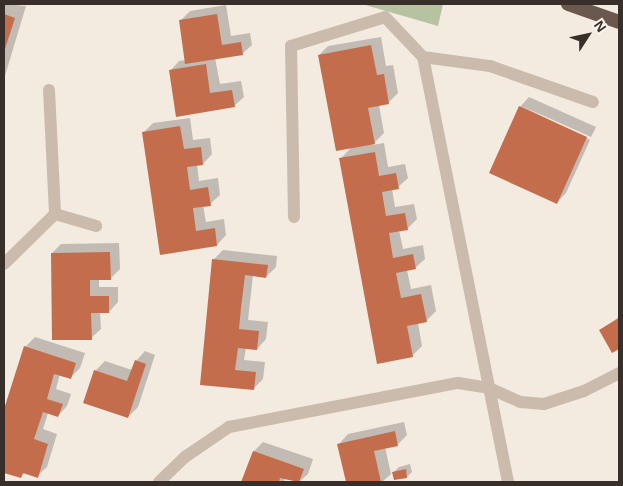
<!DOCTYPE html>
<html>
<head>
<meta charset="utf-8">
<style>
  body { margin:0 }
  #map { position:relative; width:623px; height:486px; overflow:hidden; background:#f3eae0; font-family:Arial,sans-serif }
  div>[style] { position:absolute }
  .green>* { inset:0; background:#b6c2a0 }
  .shadow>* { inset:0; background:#0003 }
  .building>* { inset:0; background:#c46d4d }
  .service>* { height:12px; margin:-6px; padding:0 6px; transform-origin:6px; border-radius:6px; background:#cbbbac }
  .minor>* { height:12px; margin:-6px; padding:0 6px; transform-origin:6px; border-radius:6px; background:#cbbbac }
  .trunk>* { height:14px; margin:-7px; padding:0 7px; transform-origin:7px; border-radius:7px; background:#6a584f }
  span { translate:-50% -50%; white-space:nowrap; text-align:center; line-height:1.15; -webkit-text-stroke:5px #faf4ed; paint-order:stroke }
  .frame { position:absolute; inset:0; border:5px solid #392f2a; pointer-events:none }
  .north { position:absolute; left:563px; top:10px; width:50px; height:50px; -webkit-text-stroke:4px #faf4ed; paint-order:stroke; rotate:55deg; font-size:14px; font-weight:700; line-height:20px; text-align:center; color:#392f2a }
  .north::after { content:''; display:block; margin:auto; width:18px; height:22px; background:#392f2a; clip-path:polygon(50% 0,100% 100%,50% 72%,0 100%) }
</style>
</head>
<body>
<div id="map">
  <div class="green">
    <i style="clip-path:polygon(362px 4px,443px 4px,438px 26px)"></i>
  </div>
  <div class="shadow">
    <i style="clip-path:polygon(4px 4px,26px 6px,4px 79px)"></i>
    <i style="clip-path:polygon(226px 5px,231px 36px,250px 33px,252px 45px,242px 54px,215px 58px,220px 84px,241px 81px,244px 97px,234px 106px,177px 115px,170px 71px,179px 61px,186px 60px,180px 21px,190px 11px)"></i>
    <i style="clip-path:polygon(381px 37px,386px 66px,393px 65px,398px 93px,388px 103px,379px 105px,384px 133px,372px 145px,384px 143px,388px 167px,405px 164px,408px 178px,398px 187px,392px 189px,395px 207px,414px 204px,417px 219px,407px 229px,399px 230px,403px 249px,423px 245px,425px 259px,415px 268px,407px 270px,411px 289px,431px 285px,436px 311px,426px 321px,418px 323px,422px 346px,412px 356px,340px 159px,352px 147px,319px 55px,328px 46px)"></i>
    <i style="clip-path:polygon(529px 97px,596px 127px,591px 137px,522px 106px,590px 140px,566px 193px,557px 202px,520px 107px)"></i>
    <i style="clip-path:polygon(190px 118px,193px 140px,210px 138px,212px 154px,203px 164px,197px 164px,199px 181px,218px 178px,220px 195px,210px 204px,203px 205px,206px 222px,224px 219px,226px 235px,217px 245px,162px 253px,144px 132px,153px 123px)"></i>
    <i style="clip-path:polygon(119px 243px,120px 269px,110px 279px,99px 279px,99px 287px,118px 287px,118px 302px,109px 312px,100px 312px,101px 329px,91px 338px,52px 253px,61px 244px)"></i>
    <i style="clip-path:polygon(223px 250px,277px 256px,276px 267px,266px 277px,253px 275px,248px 320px,268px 322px,266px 339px,257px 349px,246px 348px,244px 360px,265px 362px,263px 379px,253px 389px,201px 383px,213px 260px)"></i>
    <i style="clip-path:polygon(619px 317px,619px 348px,613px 351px,600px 330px)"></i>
    <i style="clip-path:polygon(35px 337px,85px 353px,80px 368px,71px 377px,60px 374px,56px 389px,71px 394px,67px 406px,58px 416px,48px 413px,43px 429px,57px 434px,47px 467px,37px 476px,25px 472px,21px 477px,4px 471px,4px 413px,25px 347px)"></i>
    <i style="clip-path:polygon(145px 351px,155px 355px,138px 407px,128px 417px,95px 371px,105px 361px,132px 370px,136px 361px)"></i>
    <i style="clip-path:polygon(404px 422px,407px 435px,397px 445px,385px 447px,391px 474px,382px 482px,347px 482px,339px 444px,348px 434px)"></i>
    <i style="clip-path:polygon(263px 442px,313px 459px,308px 474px,299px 482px,285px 479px,284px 482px,243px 482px,254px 451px)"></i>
    <i style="clip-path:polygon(410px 464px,412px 472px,407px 477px,394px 472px,399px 467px)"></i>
  </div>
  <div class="building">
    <i style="clip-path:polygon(4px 14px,15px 18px,4px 52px)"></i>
    <i style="clip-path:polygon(217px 14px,222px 45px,241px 42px,243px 55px,185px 64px,179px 20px)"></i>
    <i style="clip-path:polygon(371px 45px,377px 75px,384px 74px,389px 104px,368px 108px,375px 144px,336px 151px,318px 55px)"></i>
    <i style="clip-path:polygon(206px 64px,210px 93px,232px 90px,235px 107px,176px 117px,169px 70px)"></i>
    <i style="clip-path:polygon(519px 106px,587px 137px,557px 204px,489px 173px)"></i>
    <i style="clip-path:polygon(180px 126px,184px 149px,201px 147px,203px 165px,187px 167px,190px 190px,208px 187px,211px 206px,193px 208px,196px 231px,215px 228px,217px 246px,160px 255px,142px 132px)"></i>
    <i style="clip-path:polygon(375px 152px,379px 176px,396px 173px,399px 189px,382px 192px,386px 216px,405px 213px,408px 230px,389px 233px,393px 258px,413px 254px,416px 269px,396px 273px,401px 298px,421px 294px,427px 322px,407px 326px,413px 357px,377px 364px,339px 158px)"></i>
    <i style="clip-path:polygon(110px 252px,111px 280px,90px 280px,90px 296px,109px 296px,109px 313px,91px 313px,92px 340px,52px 340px,51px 253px)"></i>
    <i style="clip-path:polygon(212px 259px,268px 265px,266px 278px,245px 275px,241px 308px,239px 329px,259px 331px,257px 350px,238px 348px,235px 370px,256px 372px,254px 390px,200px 385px)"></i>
    <i style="clip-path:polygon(619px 318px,619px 349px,612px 353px,599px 330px)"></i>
    <i style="clip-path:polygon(24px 346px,76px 363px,71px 379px,54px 374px,47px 399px,63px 404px,58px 417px,43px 412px,34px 439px,48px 444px,38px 478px,23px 473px,21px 478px,4px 473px,4px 409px)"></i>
    <i style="clip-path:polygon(135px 360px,146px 364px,128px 418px,83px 403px,94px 370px,127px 381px)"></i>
    <i style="clip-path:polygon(395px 431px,398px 446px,374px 451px,381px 482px,346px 482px,337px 444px)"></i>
    <i style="clip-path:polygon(253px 451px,304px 469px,299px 482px,280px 478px,279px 482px,241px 482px)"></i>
    <i style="clip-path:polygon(406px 469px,407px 478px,394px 480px,392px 472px)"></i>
  </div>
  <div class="service">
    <i style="left:49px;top:90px;width:124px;rotate:87.2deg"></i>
  </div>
  <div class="minor">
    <i style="left:294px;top:217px;width:171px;rotate:-91deg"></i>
    <i style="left:291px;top:46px;width:98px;rotate:-17.1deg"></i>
    <i style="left:385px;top:17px;width:55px;rotate:46.5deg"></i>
    <i style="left:4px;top:264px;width:71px;rotate:-44.4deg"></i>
    <i style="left:55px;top:214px;width:43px;rotate:16.3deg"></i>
    <i style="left:159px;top:482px;width:36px;rotate:-44deg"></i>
    <i style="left:185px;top:457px;width:53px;rotate:-34.3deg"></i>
    <i style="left:229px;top:427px;width:233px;rotate:-10.9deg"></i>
    <i style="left:458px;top:383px;width:31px;rotate:9deg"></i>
    <i style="left:489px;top:388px;width:35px;rotate:24deg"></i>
    <i style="left:521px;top:402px;width:23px;rotate:5deg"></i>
    <i style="left:544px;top:404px;width:42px;rotate:-18deg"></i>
    <i style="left:584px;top:391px;width:39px;rotate:-27deg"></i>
    <i style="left:508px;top:482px;width:433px;rotate:-101.3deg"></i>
    <i style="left:423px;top:57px;width:68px;rotate:7.7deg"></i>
    <i style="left:490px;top:66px;width:109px;rotate:19.3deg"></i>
  </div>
  <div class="trunk">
    <i style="left:568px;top:4px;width:54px;rotate:19.4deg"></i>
  </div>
  <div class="frame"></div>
  <div class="north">N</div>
</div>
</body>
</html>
